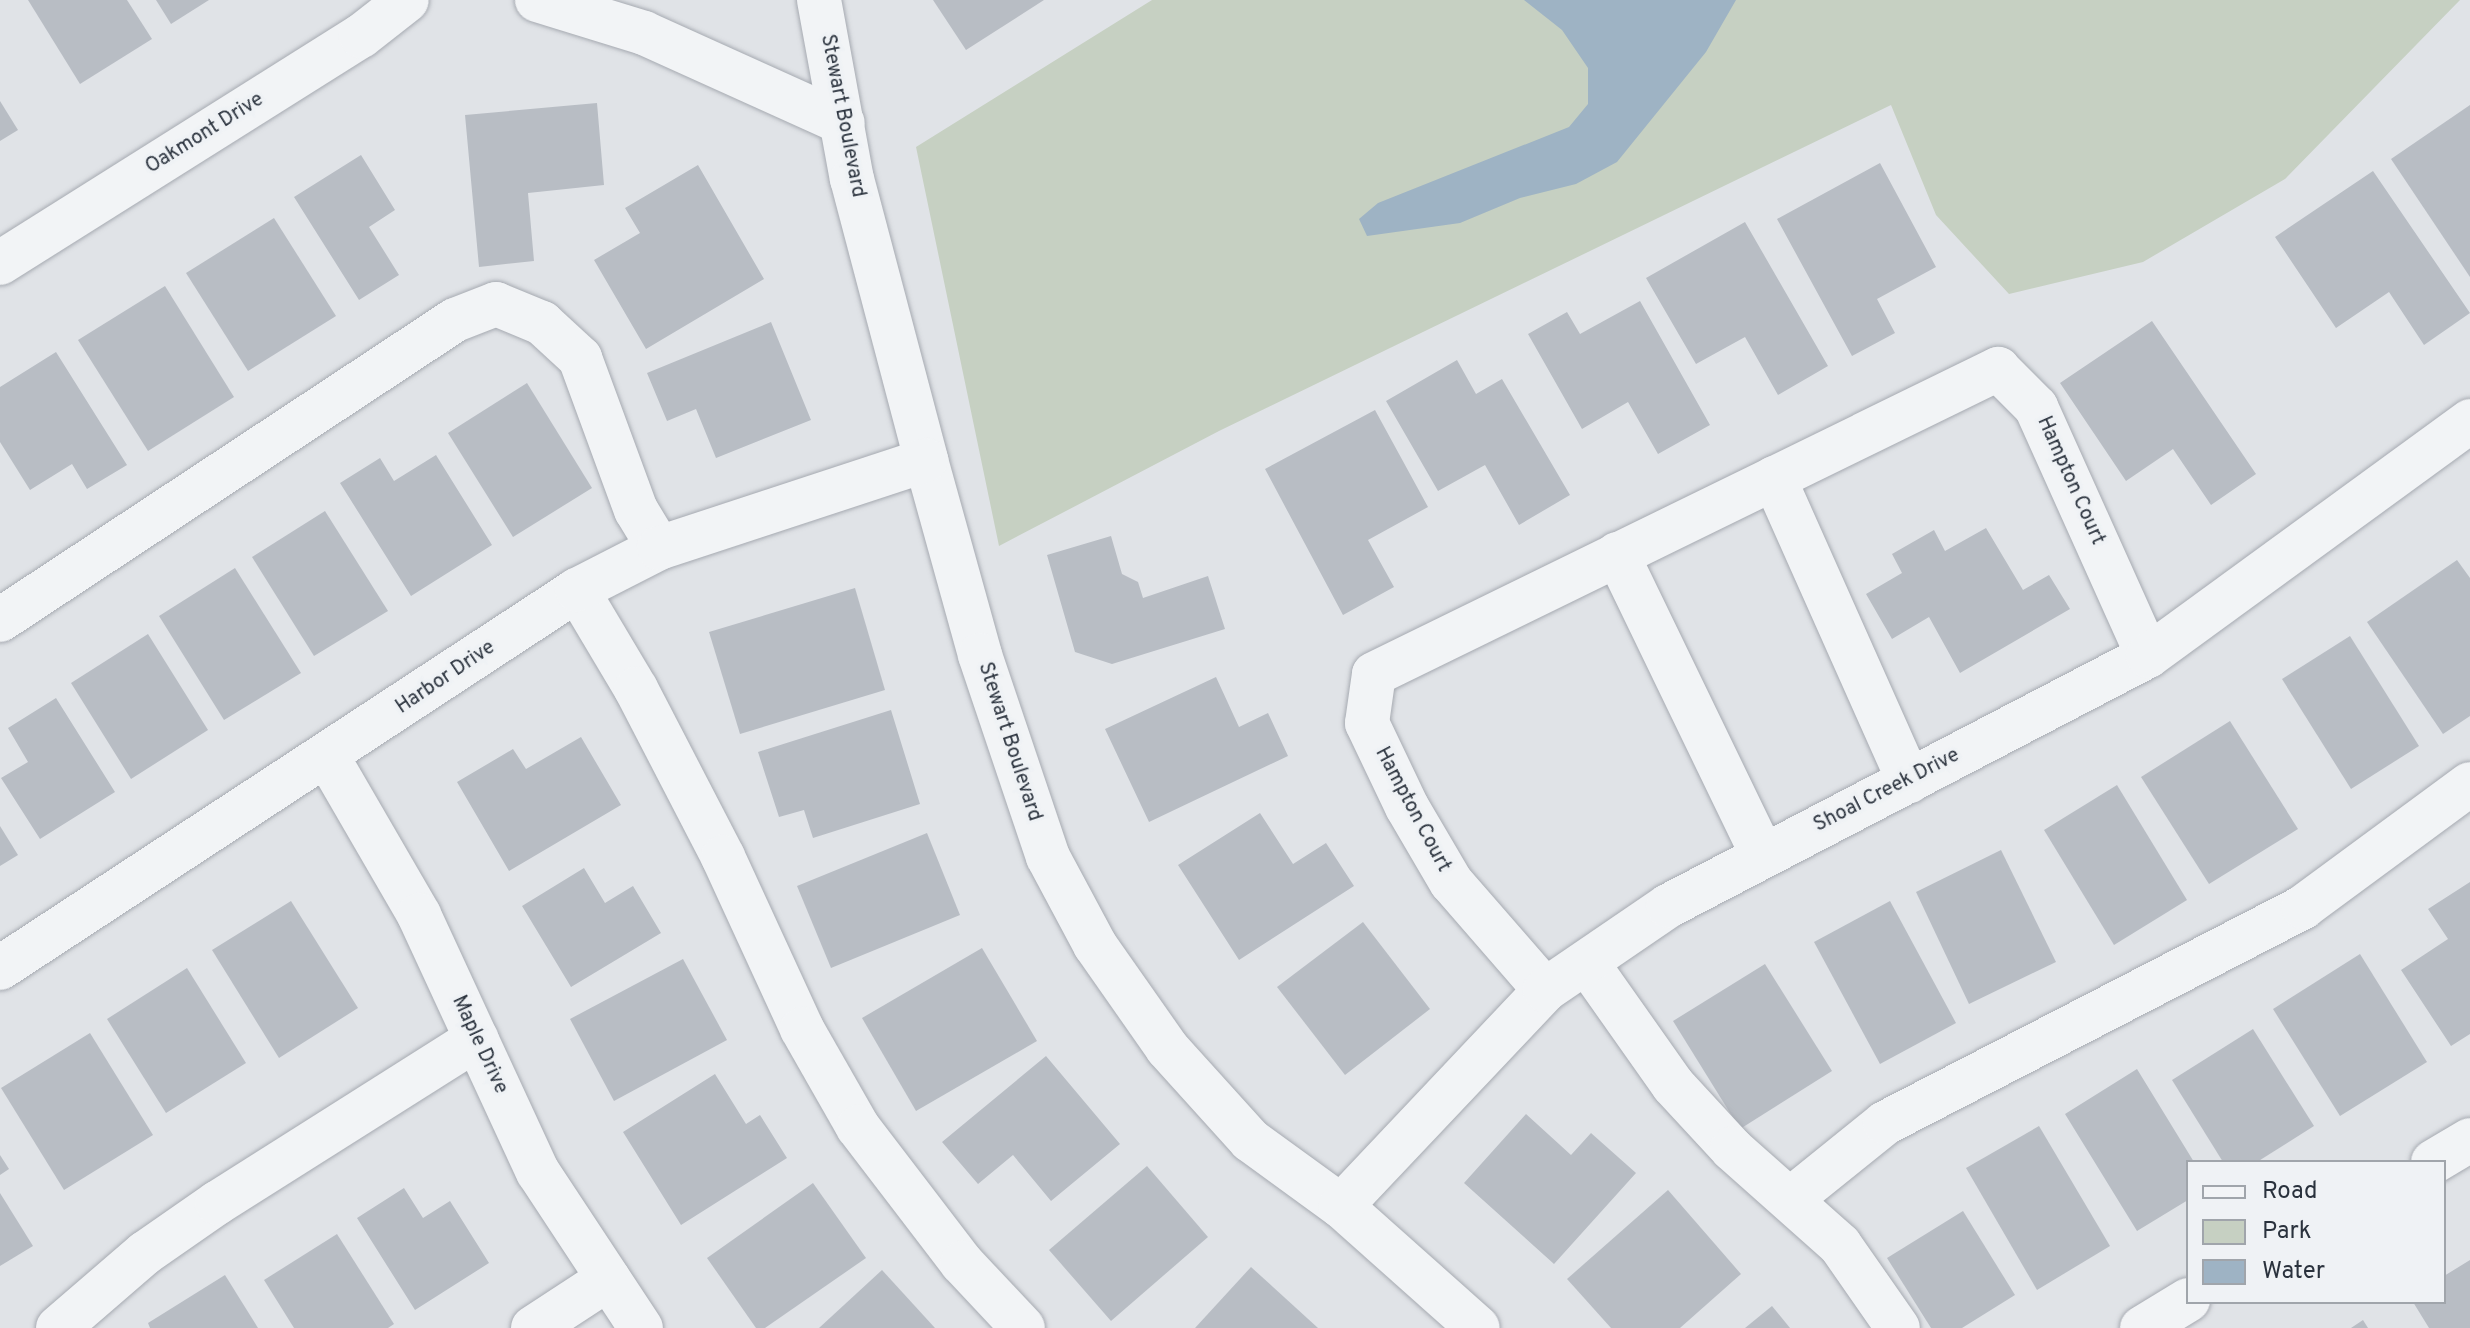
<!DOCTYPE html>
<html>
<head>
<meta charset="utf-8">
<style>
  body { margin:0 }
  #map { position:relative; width:2470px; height:1328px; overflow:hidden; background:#e0e3e7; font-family:Overpass,sans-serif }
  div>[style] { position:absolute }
  .green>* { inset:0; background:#c6d0c2 }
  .water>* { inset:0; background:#9eb3c4 }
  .building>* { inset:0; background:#b8bdc4 }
  .roads { filter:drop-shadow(0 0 2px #a6aab1) drop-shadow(0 0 2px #a6aab1) }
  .minor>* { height:44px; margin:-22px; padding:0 22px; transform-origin:22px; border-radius:22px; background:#f2f4f6 }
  span { translate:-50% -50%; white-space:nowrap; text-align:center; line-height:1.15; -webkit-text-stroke:7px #eff2f5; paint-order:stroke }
  .street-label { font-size:20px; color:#2a323d }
  .legend { position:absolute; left:2186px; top:1160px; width:260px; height:144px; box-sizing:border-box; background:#eff2f5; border:2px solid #a0a5ab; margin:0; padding:10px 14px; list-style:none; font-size:24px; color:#2a323d }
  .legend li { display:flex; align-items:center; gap:16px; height:40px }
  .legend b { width:40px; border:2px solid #a0a5ab }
</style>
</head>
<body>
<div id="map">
  <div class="green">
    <i style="clip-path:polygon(1152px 0,2460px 0,2285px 179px,2143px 262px,2009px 294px,1936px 215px,1891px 105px,1219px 431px,999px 546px,916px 147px)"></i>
  </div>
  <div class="water">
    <i style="clip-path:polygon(1524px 0,1736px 0,1706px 52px,1617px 162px,1576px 184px,1520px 198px,1460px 223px,1367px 236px,1359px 219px,1378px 203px,1569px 127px,1588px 104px,1588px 68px,1562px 30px)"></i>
  </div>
  <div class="building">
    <i style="clip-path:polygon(28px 0,127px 0,152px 39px,80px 84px)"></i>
    <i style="clip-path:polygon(156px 0,209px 0,171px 24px)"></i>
    <i style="clip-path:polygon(933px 0,1044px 0,966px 50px)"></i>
    <i style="clip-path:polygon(0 101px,18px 130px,0 141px)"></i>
    <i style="clip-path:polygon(597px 103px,604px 185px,528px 193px,534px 261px,479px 267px,465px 115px)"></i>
    <i style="clip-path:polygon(2470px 105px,2470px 277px,2391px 159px)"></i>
    <i style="clip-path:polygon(361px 155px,395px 210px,369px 227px,399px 275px,359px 300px,294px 197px)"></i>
    <i style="clip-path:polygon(1880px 163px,1936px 267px,1877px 299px,1895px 333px,1852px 356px,1777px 219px)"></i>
    <i style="clip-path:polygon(698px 165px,764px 279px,646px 349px,594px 260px,640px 233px,625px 208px)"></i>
    <i style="clip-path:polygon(2373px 171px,2470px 313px,2424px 345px,2389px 292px,2336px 328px,2275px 237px)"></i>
    <i style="clip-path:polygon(274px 218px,336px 316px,248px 371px,186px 273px)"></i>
    <i style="clip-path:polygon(1745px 222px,1828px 366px,1778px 395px,1745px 337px,1696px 364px,1646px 278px)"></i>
    <i style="clip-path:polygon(165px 286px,234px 397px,148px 451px,78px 340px)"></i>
    <i style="clip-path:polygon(1640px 301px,1710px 425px,1658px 454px,1628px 402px,1582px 429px,1528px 334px,1567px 312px,1580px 334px)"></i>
    <i style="clip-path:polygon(2152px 321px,2256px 474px,2211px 505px,2173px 449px,2126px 481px,2060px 383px)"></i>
    <i style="clip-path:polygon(771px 322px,811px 420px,716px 458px,696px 409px,667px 421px,647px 373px)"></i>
    <i style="clip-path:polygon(56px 352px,127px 465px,87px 489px,72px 464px,30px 490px,0 442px,0 387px)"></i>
    <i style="clip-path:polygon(1457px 360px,1476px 394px,1502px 379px,1570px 495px,1519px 525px,1485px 465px,1438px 491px,1386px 401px)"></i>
    <i style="clip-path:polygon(527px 383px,592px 488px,513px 537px,448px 433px)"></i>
    <i style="clip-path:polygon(1375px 410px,1428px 507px,1368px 540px,1394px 587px,1343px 615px,1265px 469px)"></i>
    <i style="clip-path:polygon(436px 455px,492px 545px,411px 596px,340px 483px,380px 458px,394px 481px)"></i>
    <i style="clip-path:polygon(325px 511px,388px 611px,314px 656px,252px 557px)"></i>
    <i style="clip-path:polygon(1986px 528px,2023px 590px,2049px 575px,2070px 609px,1960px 673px,1929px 617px,1892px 639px,1866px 594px,1902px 573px,1892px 554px,1934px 530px,1945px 551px)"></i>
    <i style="clip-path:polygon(1111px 536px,1122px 574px,1138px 582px,1143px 598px,1208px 576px,1225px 629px,1112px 664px,1075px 652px,1047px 555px)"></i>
    <i style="clip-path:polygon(2457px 560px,2470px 578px,2470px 716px,2443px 734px,2367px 622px)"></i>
    <i style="clip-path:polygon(235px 568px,301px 673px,224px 720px,159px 616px)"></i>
    <i style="clip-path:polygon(855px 588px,885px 690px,740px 734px,709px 632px)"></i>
    <i style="clip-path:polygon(148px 634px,208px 730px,131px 779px,71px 683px)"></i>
    <i style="clip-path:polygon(2350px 636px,2419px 746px,2351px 789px,2282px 679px)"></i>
    <i style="clip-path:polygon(1216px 677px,1239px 727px,1268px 713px,1288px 756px,1149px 822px,1105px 729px)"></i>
    <i style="clip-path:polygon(56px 698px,115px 792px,40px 839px,1px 778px,28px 762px,8px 728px)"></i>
    <i style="clip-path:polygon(891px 710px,920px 804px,813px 838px,804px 810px,779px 817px,758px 752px)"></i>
    <i style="clip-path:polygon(2230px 721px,2298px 829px,2209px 884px,2141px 777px)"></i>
    <i style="clip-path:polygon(581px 737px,621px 805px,509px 871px,457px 782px,513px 749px,526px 769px)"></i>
    <i style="clip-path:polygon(2117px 785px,2187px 900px,2114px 945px,2044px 830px)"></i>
    <i style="clip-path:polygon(1260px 813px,1293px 864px,1326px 843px,1354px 886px,1239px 960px,1178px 865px)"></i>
    <i style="clip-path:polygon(0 826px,18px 855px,0 866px)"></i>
    <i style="clip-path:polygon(927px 833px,960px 915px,831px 968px,797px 886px)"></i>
    <i style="clip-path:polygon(2001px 850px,2056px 962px,1969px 1004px,1916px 892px)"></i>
    <i style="clip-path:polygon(584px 868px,605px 903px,633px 886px,661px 933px,571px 987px,522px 906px)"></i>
    <i style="clip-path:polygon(2470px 882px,2470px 1034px,2451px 1046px,2401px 970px,2448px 939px,2428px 909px)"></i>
    <i style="clip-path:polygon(291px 901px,358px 1008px,279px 1058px,212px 950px)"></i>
    <i style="clip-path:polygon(1890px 901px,1956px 1023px,1880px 1064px,1814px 942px)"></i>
    <i style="clip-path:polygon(1363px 922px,1430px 1009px,1345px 1075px,1277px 987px)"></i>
    <i style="clip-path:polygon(982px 948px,1037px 1041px,916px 1111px,862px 1018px)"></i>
    <i style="clip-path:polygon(2360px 954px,2427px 1062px,2340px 1116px,2273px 1009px)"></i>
    <i style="clip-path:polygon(683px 959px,727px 1040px,614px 1101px,570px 1019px)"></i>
    <i style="clip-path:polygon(1765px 964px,1832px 1071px,1740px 1129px,1673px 1021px)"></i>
    <i style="clip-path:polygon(187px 968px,246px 1063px,166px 1113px,107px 1019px)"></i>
    <i style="clip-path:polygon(2253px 1029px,2314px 1126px,2257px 1162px,2223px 1162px,2172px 1080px)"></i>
    <i style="clip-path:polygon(90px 1033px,153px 1135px,64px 1190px,1px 1088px)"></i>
    <i style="clip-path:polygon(1046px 1056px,1120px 1144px,1051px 1201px,1013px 1155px,978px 1184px,942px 1142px)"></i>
    <i style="clip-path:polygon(2137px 1069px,2194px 1162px,2188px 1162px,2188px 1200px,2137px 1231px,2065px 1114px)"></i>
    <i style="clip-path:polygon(715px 1074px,746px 1124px,760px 1115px,787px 1158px,681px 1225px,623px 1132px)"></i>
    <i style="clip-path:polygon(1526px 1114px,1571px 1155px,1591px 1133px,1636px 1173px,1554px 1264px,1464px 1183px)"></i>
    <i style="clip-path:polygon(2039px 1126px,2110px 1246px,2037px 1290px,1966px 1168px)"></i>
    <i style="clip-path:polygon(0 1155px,9px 1169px,0 1175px)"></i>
    <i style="clip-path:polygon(1147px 1166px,1208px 1237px,1111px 1321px,1049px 1250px)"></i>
    <i style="clip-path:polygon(813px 1183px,866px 1258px,765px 1328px,756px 1328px,707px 1258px)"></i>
    <i style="clip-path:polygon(404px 1188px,423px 1218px,450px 1201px,489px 1263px,415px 1310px,357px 1218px)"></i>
    <i style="clip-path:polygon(1668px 1190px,1741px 1274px,1680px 1328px,1611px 1328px,1567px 1279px)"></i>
    <i style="clip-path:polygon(0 1193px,33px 1246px,0 1266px)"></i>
    <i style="clip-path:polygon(1963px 1211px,2015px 1295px,1962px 1328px,1931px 1328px,1887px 1258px)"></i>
    <i style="clip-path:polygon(337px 1234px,394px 1324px,388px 1328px,294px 1328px,264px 1280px)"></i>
    <i style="clip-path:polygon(2470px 1260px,2470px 1328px,2429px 1328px,2413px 1302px,2444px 1302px,2444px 1276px)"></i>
    <i style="clip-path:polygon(1251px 1267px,1318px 1328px,1195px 1328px)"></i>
    <i style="clip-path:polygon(882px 1270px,935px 1328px,819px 1328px)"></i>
    <i style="clip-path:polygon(225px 1275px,258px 1328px,150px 1328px,148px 1323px)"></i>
    <i style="clip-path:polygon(1772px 1306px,1790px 1328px,1745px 1328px)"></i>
    <i style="clip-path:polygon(2363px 1320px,2368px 1328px,2351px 1328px)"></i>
  </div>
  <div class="roads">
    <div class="minor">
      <i style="left:537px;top:0;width:112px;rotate:17.1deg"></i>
      <i style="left:644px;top:33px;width:218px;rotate:24.3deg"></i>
      <i style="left:819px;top:0;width:182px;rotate:79.6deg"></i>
      <i style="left:852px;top:179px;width:291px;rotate:75.2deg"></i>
      <i style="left:926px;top:460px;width:202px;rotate:74.5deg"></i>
      <i style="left:980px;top:655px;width:213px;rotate:71.4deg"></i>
      <i style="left:1048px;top:857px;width:100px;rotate:61.9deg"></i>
      <i style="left:1095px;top:945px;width:126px;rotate:55deg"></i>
      <i style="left:1167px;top:1048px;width:124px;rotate:47.9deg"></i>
      <i style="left:1250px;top:1140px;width:112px;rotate:36deg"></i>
      <i style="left:1341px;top:1206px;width:183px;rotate:41.7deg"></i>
      <i style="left:0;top:263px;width:426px;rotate:-32.2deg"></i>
      <i style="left:361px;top:36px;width:58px;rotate:-38deg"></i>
      <i style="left:1774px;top:478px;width:332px;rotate:66deg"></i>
      <i style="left:1617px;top:554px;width:333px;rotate:64.2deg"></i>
      <i style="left:577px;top:590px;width:115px;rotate:59.2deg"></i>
      <i style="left:636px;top:689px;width:189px;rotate:62.6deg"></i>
      <i style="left:723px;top:857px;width:189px;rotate:65.3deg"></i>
      <i style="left:802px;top:1029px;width:113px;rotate:60.3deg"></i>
      <i style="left:858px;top:1127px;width:171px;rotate:52.6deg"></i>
      <i style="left:962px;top:1263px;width:89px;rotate:46.8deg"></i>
      <i style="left:0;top:620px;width:545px;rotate:-33.4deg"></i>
      <i style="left:455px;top:320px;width:44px;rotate:-21.3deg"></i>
      <i style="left:496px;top:304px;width:50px;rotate:22.4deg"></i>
      <i style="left:542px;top:323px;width:52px;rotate:42.6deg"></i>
      <i style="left:580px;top:358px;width:162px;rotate:69.8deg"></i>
      <i style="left:636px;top:510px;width:44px;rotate:58.8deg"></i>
      <i style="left:327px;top:756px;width:184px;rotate:59.9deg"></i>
      <i style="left:419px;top:915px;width:283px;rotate:65.2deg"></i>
      <i style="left:538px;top:1172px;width:187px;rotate:56.6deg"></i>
      <i style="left:1587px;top:963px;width:149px;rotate:54.8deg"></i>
      <i style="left:1673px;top:1085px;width:87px;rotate:47.3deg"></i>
      <i style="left:1732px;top:1149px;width:144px;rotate:41.6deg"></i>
      <i style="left:1840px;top:1245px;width:101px;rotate:55.1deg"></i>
      <i style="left:0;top:968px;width:690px;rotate:-33.23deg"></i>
      <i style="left:577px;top:590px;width:92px;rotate:-27.1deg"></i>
      <i style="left:659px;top:548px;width:281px;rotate:-18.2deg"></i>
      <i style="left:1545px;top:990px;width:143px;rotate:-131deg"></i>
      <i style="left:1451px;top:882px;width:87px;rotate:-120.4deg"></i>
      <i style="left:1407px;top:807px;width:93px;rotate:-115.5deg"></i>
      <i style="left:1367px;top:723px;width:49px;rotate:-81.9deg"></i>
      <i style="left:1374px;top:674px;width:695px;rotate:-26.05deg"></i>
      <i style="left:1998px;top:369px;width:54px;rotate:45deg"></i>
      <i style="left:2036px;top:407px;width:273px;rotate:65.8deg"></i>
      <i style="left:2433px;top:1162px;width:43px;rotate:-30.7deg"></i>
      <i style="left:1792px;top:1198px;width:119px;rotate:-38.9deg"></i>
      <i style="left:1885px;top:1123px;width:471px;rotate:-27.3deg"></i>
      <i style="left:2303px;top:907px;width:207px;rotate:-36.4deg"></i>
      <i style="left:1341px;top:1206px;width:297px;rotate:-46.6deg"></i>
      <i style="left:1545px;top:990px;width:149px;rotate:-34.3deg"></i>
      <i style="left:1668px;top:906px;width:541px;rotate:-27.51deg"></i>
      <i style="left:2148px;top:656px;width:399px;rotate:-36.1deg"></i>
      <i style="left:58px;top:1328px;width:115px;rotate:-40.8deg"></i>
      <i style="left:145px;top:1253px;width:88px;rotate:-34.8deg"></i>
      <i style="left:217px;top:1203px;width:307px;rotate:-32.3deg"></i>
      <i style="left:533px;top:1328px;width:90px;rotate:-33.2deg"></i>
      <i style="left:2142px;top:1328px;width:54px;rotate:-31.3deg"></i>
    </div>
  </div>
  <div class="street-label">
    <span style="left:842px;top:116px;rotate:79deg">Stewart Boulevard</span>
    <span style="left:205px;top:134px;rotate:-32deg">Oakmont Drive</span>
    <span style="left:2070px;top:481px;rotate:66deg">Hampton Court</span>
    <span style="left:446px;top:678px;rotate:-34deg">Harbor Drive</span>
    <span style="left:1009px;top:742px;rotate:72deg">Stewart Boulevard</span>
    <span style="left:1887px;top:791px;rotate:-27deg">Shoal Creek Drive</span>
    <span style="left:1412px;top:810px;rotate:62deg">Hampton Court</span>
    <span style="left:479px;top:1045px;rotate:65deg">Maple Drive</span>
  </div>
  <ul class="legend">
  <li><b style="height:10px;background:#f2f4f6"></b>Road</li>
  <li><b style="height:22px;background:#c6d0c2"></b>Park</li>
  <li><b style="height:22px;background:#9eb3c4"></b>Water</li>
  </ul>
</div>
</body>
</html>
